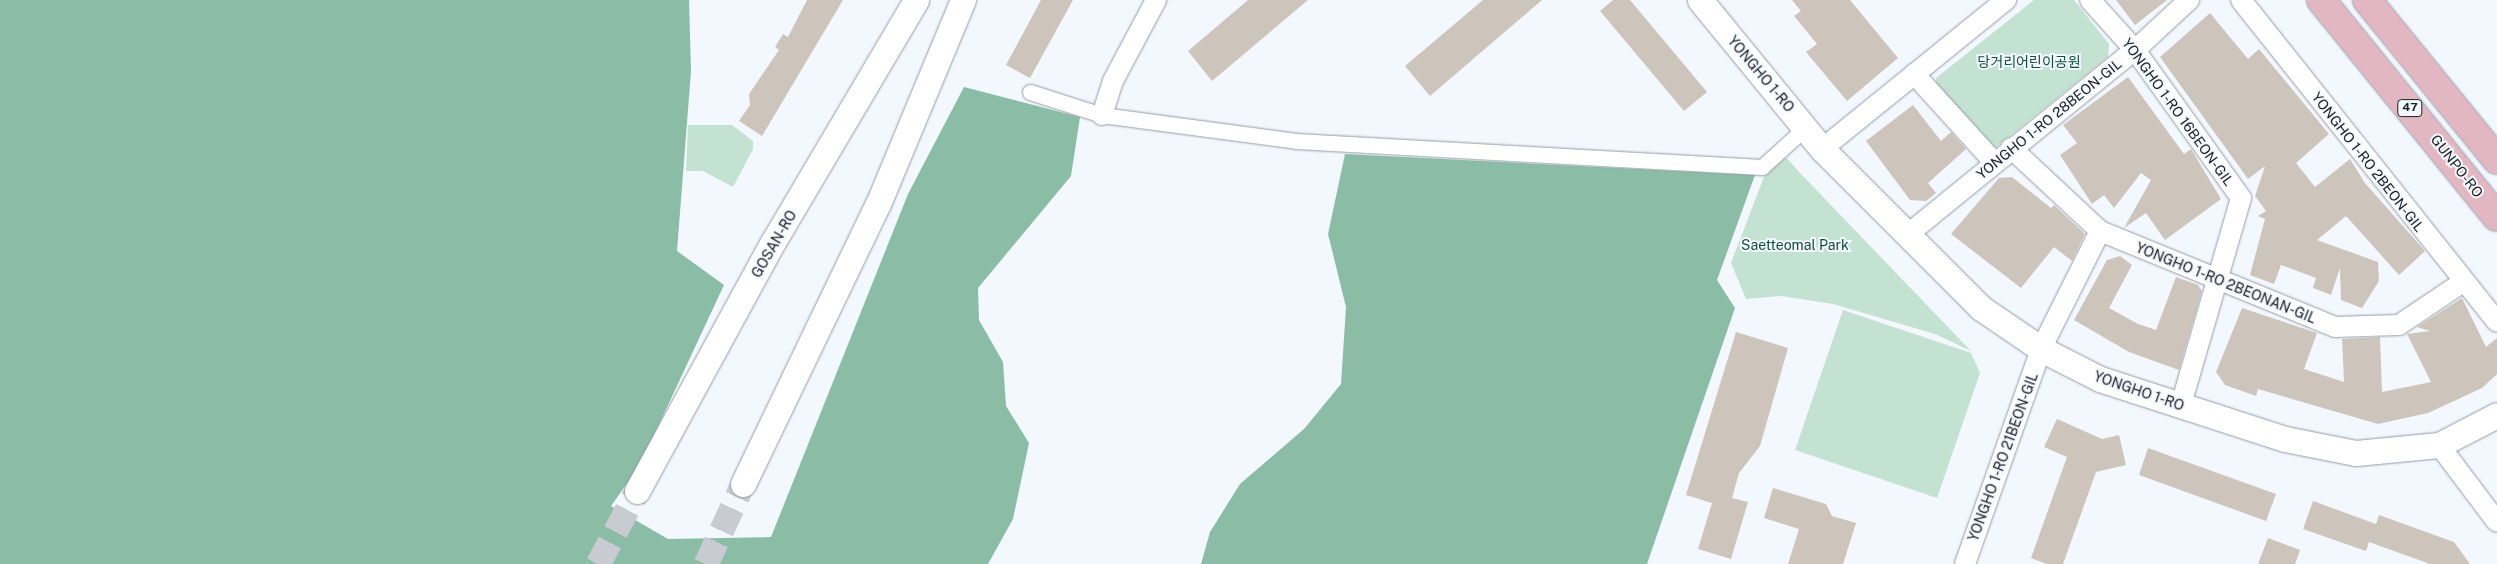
<!DOCTYPE html>
<html>
<head>
<meta charset="utf-8">
<style>
  body { margin:0 }
  #map { position:relative; width:2497px; height:564px; overflow:hidden; background:#f3f7fe; font-family:"Public Sans","Noto Sans KR",sans-serif }
  div>[style] { position:absolute }
  .green>* { inset:0; background:#c3e2d2 }
  .forest>* { inset:0; background:#8bbda6 }
  .building>* { inset:0; background:#cdc5bb }
  .tertiary-tunnel>* { height:25px; margin-top:-12.5px; transform-origin:0; background:repeating-linear-gradient(90deg,#c8ccd2 0 25px,transparent 0 37px) }
  .roads { filter:drop-shadow(0 0 1px #959ca6) drop-shadow(0 0 1px #959ca6) }
  .pedestrian>* { height:15px; margin:-7.5px; padding:0 7.5px; transform-origin:7.5px; border-radius:7.5px; background:#fff }
  .minor>* { height:20px; margin:-10px; padding:0 10px; transform-origin:10px; border-radius:10px; background:#fff }
  .tertiary>* { height:25px; margin:-12.5px; padding:0 12.5px; transform-origin:12.5px; border-radius:12.5px; background:#fff }
  .primary>* { height:28px; margin:-14px; padding:0 14px; transform-origin:14px; border-radius:14px; background:#e3b7c1 }
  span { translate:-50% -50%; white-space:nowrap; text-align:center; line-height:1.15; -webkit-text-stroke:4px #f3f7fe; paint-order:stroke }
  .shield-label span { padding:1px 4px; background:#f3f7fe; border:1px solid; border-radius:4px; -webkit-text-stroke-width:0 }
  .shield-label { font-size:12px; color:#1c1f22; font-weight:700 }
  .park-label { font-size:14px; color:#104f39 }
  .street-label { font-size:14px; color:#1c1f22 }
</style>
</head>
<body>
<div id="map">
  <div class="green">
    <i style="clip-path:polygon(2034px 0,2074px 0,2109px 44px,2108px 57px,1995px 148px,1986px 148px,1936px 87px,1936px 78px)"></i>
    <i style="clip-path:polygon(688px 125px,732px 125px,753px 141px,753px 149px,733px 187px,703px 171px,686px 171px)"></i>
    <i style="clip-path:polygon(1783px 154px,1801px 174px,1971px 351px,1935px 334px,1833px 304px,1781px 296px,1746px 299px,1731px 263px,1767px 169px)"></i>
    <i style="clip-path:polygon(1843px 310px,1971px 353px,1980px 373px,1937px 498px,1795px 450px)"></i>
  </div>
  <div class="forest">
    <i style="clip-path:polygon(0 0,689px 0,691px 71px,677px 251px,724px 285px,640px 465px,611px 506px,668px 539px,771px 537px,908px 194px,964px 87px,1080px 117px,1071px 176px,978px 288px,979px 320px,1003px 362px,1006px 406px,1029px 443px,1013px 519px,988px 564px,0 564px)"></i>
    <i style="clip-path:polygon(1345px 154px,1755px 175px,1717px 280px,1735px 308px,1647px 564px,1201px 564px,1210px 532px,1240px 484px,1304px 429px,1341px 384px,1346px 307px,1328px 234px)"></i>
  </div>
  <div class="building">
    <i style="clip-path:polygon(807px 0,843px 0,762px 136px,739px 121px,750px 105px,749px 94px,779px 50px,775px 47px,783px 34px,788px 37px)"></i>
    <i style="clip-path:polygon(1041px 0,1073px 0,1030px 78px,1006px 65px)"></i>
    <i style="clip-path:polygon(1248px 0,1308px 0,1212px 81px,1188px 51px)"></i>
    <i style="clip-path:polygon(1483px 0,1542px 0,1430px 96px,1405px 66px)"></i>
    <i style="clip-path:polygon(1613px 0,1630px 0,1707px 92px,1684px 111px,1600px 11px)"></i>
    <i style="clip-path:polygon(1792px 0,1850px 0,1898px 58px,1847px 101px,1806px 52px,1817px 44px,1794px 16px,1801px 11px)"></i>
    <i style="clip-path:polygon(2116px 0,2167px 0,2135px 25px)"></i>
    <i style="clip-path:polygon(2210px 13px,2248px 59px,2259px 49px,2329px 134px,2296px 163px,2315px 187px,2350px 159px,2365px 183px,2425px 251px,2399px 275px,2346px 216px,2317px 240px,2378px 262px,2379px 281px,2362px 308px,2341px 300px,2340px 268px,2331px 295px,2313px 288px,2316px 278px,2281px 265px,2274px 284px,2250px 275px,2265px 219px,2258px 216px,2266px 211px,2255px 196px,2265px 166px,2248px 179px,2160px 57px)"></i>
    <i style="clip-path:polygon(2128px 77px,2184px 154px,2191px 149px,2221px 199px,2165px 240px,2146px 213px,2124px 228px,2151px 180px,2141px 173px,2114px 208px,2104px 195px,2092px 204px,2060px 155px,2077px 143px,2063px 125px)"></i>
    <i style="clip-path:polygon(1913px 105px,1941px 141px,1951px 132px,1966px 149px,1928px 183px,1936px 193px,1926px 201px,1910px 200px,1866px 141px)"></i>
    <i style="clip-path:polygon(2012px 177px,2051px 208px,2054px 205px,2085px 234px,2072px 261px,2054px 247px,2021px 288px,1951px 234px,1999px 178px)"></i>
    <i style="clip-path:polygon(2120px 256px,2132px 265px,2109px 308px,2138px 324px,2156px 330px,2176px 277px,2198px 285px,2202px 291px,2179px 370px,2129px 352px,2074px 320px,2107px 260px)"></i>
    <i style="clip-path:polygon(2462px 298px,2486px 347px,2497px 338px,2497px 374px,2482px 388px,2428px 413px,2378px 424px,2258px 389px,2256px 396px,2225px 385px,2216px 372px,2242px 308px,2317px 333px,2304px 369px,2344px 382px,2342px 339px,2380px 337px,2382px 392px,2431px 382px,2407px 334px,2430px 331px,2417px 327px)"></i>
    <i style="clip-path:polygon(1736px 332px,1788px 348px,1760px 446px,1739px 473px,1732px 498px,1748px 502px,1731px 559px,1698px 549px,1712px 503px,1686px 495px)"></i>
    <i style="clip-path:polygon(2057px 419px,2102px 439px,2119px 435px,2126px 465px,2096px 472px,2063px 564px,2047px 564px,2031px 558px,2067px 457px,2044px 447px)"></i>
    <i style="clip-path:polygon(2148px 448px,2276px 494px,2266px 521px,2139px 475px)"></i>
    <i style="clip-path:polygon(1773px 488px,1826px 504px,1832px 516px,1856px 523px,1843px 564px,1788px 564px,1799px 529px,1764px 518px)"></i>
    <i style="clip-path:polygon(2313px 501px,2376px 524px,2379px 515px,2454px 542px,2470px 564px,2430px 564px,2369px 542px,2366px 551px,2303px 529px)"></i>
    <i style="clip-path:polygon(2268px 538px,2300px 550px,2295px 564px,2258px 564px)"></i>
  </div>
  <div class="tertiary-tunnel">
    <i style="left:598px;top:564px;width:83px;rotate:-61.9deg"></i>
    <i style="left:706px;top:564px;width:88px;rotate:-65.2deg"></i>
  </div>
  <div class="roads">
    <div class="pedestrian">
      <i style="left:1030px;top:92px;width:76px;rotate:17.7deg"></i>
      <i style="left:1102px;top:115px;width:196px;rotate:7.6deg"></i>
      <i style="left:1296px;top:141px;width:467px;rotate:3.2deg"></i>
      <i style="left:1762px;top:167px;width:58px;rotate:-42.2deg"></i>
    </div>
    <div class="minor">
      <i style="left:2090px;top:0;width:67px;rotate:48deg"></i>
      <i style="left:2135px;top:50px;width:182px;rotate:54.4deg"></i>
      <i style="left:2241px;top:198px;width:216px;rotate:106.2deg"></i>
      <i style="left:2241px;top:0;width:411px;rotate:51.5deg"></i>
      <i style="left:1914px;top:74px;width:119px;rotate:47.7deg"></i>
      <i style="left:1102px;top:115px;width:36px;rotate:-72deg"></i>
      <i style="left:1113px;top:81px;width:92px;rotate:-62deg"></i>
      <i style="left:2011px;top:148px;width:122px;rotate:43deg"></i>
      <i style="left:2100px;top:231px;width:254px;rotate:22.2deg"></i>
      <i style="left:2335px;top:327px;width:64px;rotate:-1.8deg"></i>
      <i style="left:2399px;top:325px;width:77px;rotate:-33.9deg"></i>
      <i style="left:1822px;top:149px;width:237px;rotate:-39deg"></i>
      <i style="left:1907px;top:235px;width:294px;rotate:-39.1deg"></i>
      <i style="left:2135px;top:50px;width:74px;rotate:-42.8deg"></i>
      <i style="left:2439px;top:445px;width:96px;rotate:53deg"></i>
      <i style="left:1965px;top:564px;width:228px;rotate:-70.5deg"></i>
      <i style="left:2041px;top:349px;width:132px;rotate:-63.4deg"></i>
    </div>
    <div class="tertiary">
      <i style="left:1700px;top:0;width:193px;rotate:50.7deg"></i>
      <i style="left:1822px;top:149px;width:225px;rotate:45deg"></i>
      <i style="left:1981px;top:308px;width:73px;rotate:34.3deg"></i>
      <i style="left:2041px;top:349px;width:66px;rotate:27deg"></i>
      <i style="left:2100px;top:379px;width:194px;rotate:18deg"></i>
      <i style="left:2285px;top:439px;width:72px;rotate:11.2deg"></i>
      <i style="left:2356px;top:453px;width:83px;rotate:-5.5deg"></i>
      <i style="left:2439px;top:445px;width:65px;rotate:-27.3deg"></i>
      <i style="left:743px;top:484px;width:311px;rotate:-64.3deg"></i>
      <i style="left:878px;top:204px;width:221px;rotate:-67.4deg"></i>
      <i style="left:637px;top:491px;width:284px;rotate:-61.4deg"></i>
      <i style="left:773px;top:242px;width:281px;rotate:-59.4deg"></i>
    </div>
    <div class="primary">
      <i style="left:2321px;top:0;width:279px;rotate:51deg"></i>
      <i style="left:2367px;top:0;width:206px;rotate:50.9deg"></i>
    </div>
  </div>
  <div class="shield-label">
    <span style="left:2410px;top:108px">47</span>
  </div>
  <div class="park-label">
    <span style="left:2029px;top:62px">당거리어린이공원</span>
    <span style="left:1795px;top:245px">Saetteomal Park</span>
  </div>
  <div class="street-label">
    <span style="left:1761px;top:74px;rotate:50deg">YONGHO 1-RO</span>
    <span style="left:2178px;top:112px;rotate:54deg">YONGHO 1-RO 16BEON-GIL</span>
    <span style="left:2049px;top:119px;rotate:-39deg">YONGHO 1-RO 28BEON-GIL</span>
    <span style="left:2368px;top:162px;rotate:52deg">YONGHO 1-RO 2BEON-GIL</span>
    <span style="left:2457px;top:166px;rotate:52deg">GUNPO-RO</span>
    <span style="left:774px;top:244px;rotate:-60deg">GOSAN-RO</span>
    <span style="left:2226px;top:283px;rotate:22deg">YONGHO 1-RO 2BEONAN-GIL</span>
    <span style="left:2139px;top:391px;rotate:19deg">YONGHO 1-RO</span>
    <span style="left:2003px;top:457px;rotate:-70deg">YONGHO 1-RO 21BEON-GIL</span>
  </div>
</div>
</body>
</html>
